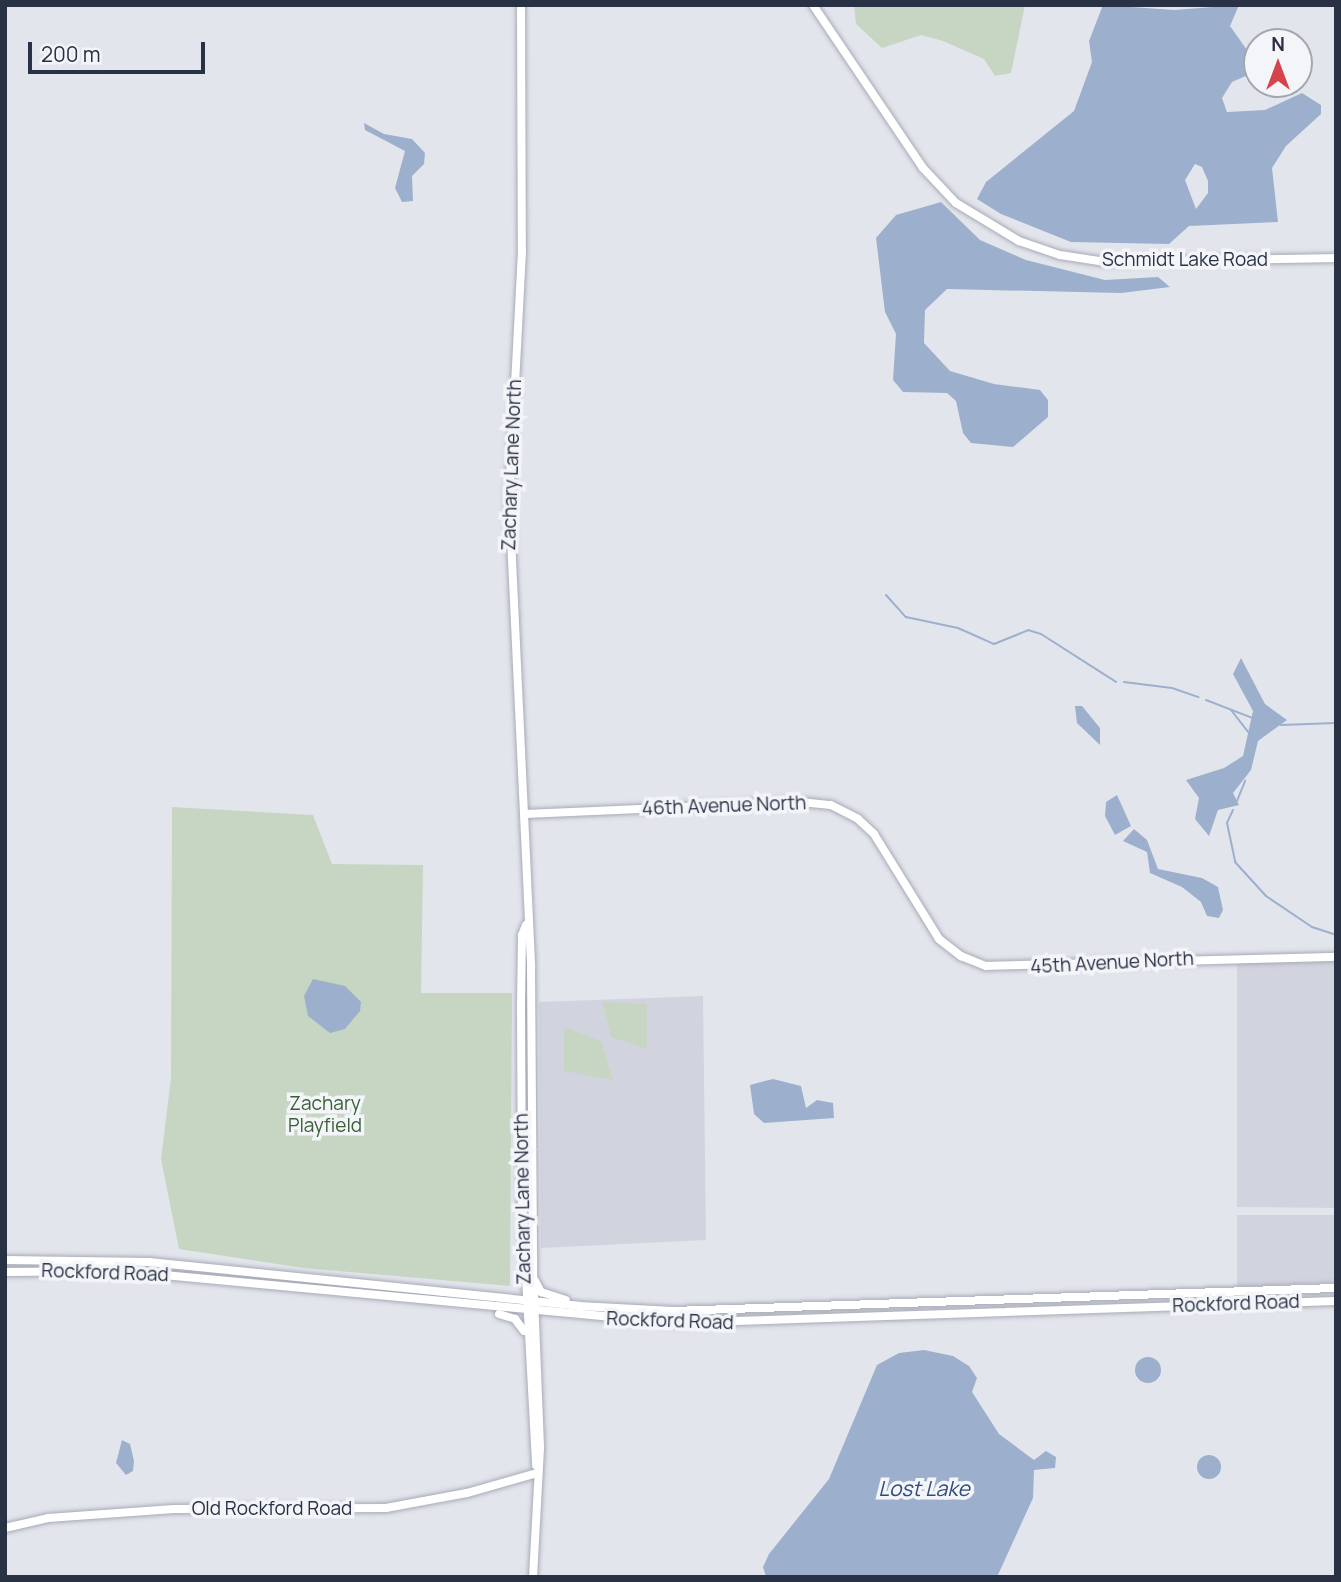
<!DOCTYPE html>
<html>
<head>
<meta charset="utf-8">
<style>
  body { margin:0 }
  #map { position:relative; width:1341px; height:1582px; overflow:hidden; background:#e3e5ec; font-family:Manrope,sans-serif }
  div>[style] { position:absolute }
  .built>* { inset:0; background:#d1d4de }
  .green>* { inset:0; background:#c6d6c3 }
  .water>* { inset:0; background:#9cb0cd }
  .round { border-radius:50% }
  .stream>* { height:2px; margin:-1px; padding:0 1px; transform-origin:1px; border-radius:1px; background:#9cb0cd }
  .roads { filter:drop-shadow(0 0 2px #a7abb7) drop-shadow(0 0 2px #a7abb7) }
  .secondary>* { height:8px; margin:-4px; padding:0 4px; transform-origin:4px; border-radius:4px; background:#fff }
  span { translate:-50% -50%; white-space:nowrap; text-align:center; line-height:1.15; -webkit-text-stroke:7px #f3f5f9; paint-order:stroke }
  .street-label { font-size:19px; color:#293145 }
  .park-label { font-size:19px; color:#3a6136 }
  .water-label { font-size:21px; color:#314c7b; font-style:italic }
  .frame { position:absolute; inset:0; border:7px solid #293145; pointer-events:none }
  .north { position:absolute; left:1243px; top:28px; width:70px; height:70px; box-sizing:border-box; background:#f3f5f9; border:2px solid #a2a7b1; border-radius:50%; rotate:0deg; font-size:19px; font-weight:700; line-height:28px; text-align:center; color:#293145 }
  .north::after { content:''; display:block; margin:auto; width:24px; height:32px; background:#d6434c; clip-path:polygon(50% 0,100% 100%,50% 72%,0 100%) }
  .scale { position:absolute; left:28px; top:42px; width:177px; height:32px; box-sizing:border-box; border:4px solid #293145; border-top:0; padding-left:9px; font-size:21px; line-height:24px; white-space:nowrap; color:#293145; -webkit-text-stroke:5px #f3f5f9; paint-order:stroke }
</style>
</head>
<body>
<div id="map">
  <div class="built">
    <i style="clip-path:polygon(1237px 960px,1336px 961px,1336px 1208px,1237px 1207px)"></i>
    <i style="clip-path:polygon(703px 996px,706px 1240px,541px 1248px,539px 1002px)"></i>
    <i style="clip-path:polygon(1237px 1215px,1336px 1215px,1336px 1282px,1237px 1287px)"></i>
  </div>
  <div class="green">
    <i style="clip-path:polygon(854px 5px,1025px 5px,1011px 73px,995px 76px,984px 59px,943px 41px,921px 35px,882px 48px,856px 24px)"></i>
    <i style="clip-path:polygon(172px 807px,313px 815px,332px 864px,423px 865px,421px 993px,512px 993px,510px 1286px,304px 1268px,179px 1249px,161px 1159px,171px 1078px)"></i>
    <i style="clip-path:polygon(602px 1002px,647px 1004px,647px 1049px,611px 1037px)"></i>
    <i style="clip-path:polygon(564px 1027px,601px 1041px,613px 1080px,564px 1071px)"></i>
  </div>
  <div class="water">
    <i style="clip-path:polygon(evenodd,1103px 5px,1174px 10px,1239px 5px,1230px 26px,1247px 50px,1257px 54px,1257px 71px,1232px 82px,1222px 98px,1227px 112px,1265px 110px,1302px 93px,1321px 105px,1321px 114px,1286px 146px,1272px 168px,1278px 222px,1189px 226px,1169px 244px,1071px 242px,1001px 214px,977px 199px,986px 182px,1074px 111px,1092px 62px,1089px 41px,1103px 5px,1195px 164px,1202px 167px,1208px 181px,1208px 193px,1196px 209px,1185px 180px,1195px 164px)"></i>
    <i style="clip-path:polygon(364px 123px,384px 134px,412px 139px,425px 153px,424px 164px,412px 176px,413px 201px,402px 202px,395px 188px,405px 151px,365px 130px)"></i>
    <i style="clip-path:polygon(941px 202px,980px 240px,1026px 260px,1105px 280px,1158px 277px,1170px 287px,1121px 293px,947px 289px,925px 310px,924px 343px,950px 371px,994px 384px,1040px 390px,1048px 400px,1048px 417px,1013px 447px,971px 443px,963px 433px,956px 401px,947px 393px,903px 392px,893px 380px,896px 334px,885px 312px,876px 238px,896px 215px)"></i>
    <i style="clip-path:polygon(1241px 658px,1265px 704px,1287px 720px,1258px 741px,1251px 770px,1233px 793px,1239px 805px,1218px 810px,1209px 836px,1195px 819px,1199px 798px,1186px 780px,1224px 768px,1243px 756px,1253px 711px,1233px 674px)"></i>
    <i style="clip-path:polygon(1075px 706px,1082px 706px,1100px 728px,1100px 745px,1077px 723px)"></i>
    <i style="clip-path:polygon(1117px 795px,1131px 826px,1115px 835px,1105px 816px,1106px 802px)"></i>
    <i style="clip-path:polygon(1134px 829px,1147px 840px,1158px 869px,1202px 878px,1218px 887px,1223px 910px,1219px 918px,1207px 916px,1201px 902px,1182px 887px,1150px 873px,1147px 852px,1123px 841px)"></i>
    <i style="clip-path:polygon(313px 979px,345px 986px,361px 1002px,360px 1011px,345px 1029px,330px 1033px,308px 1016px,304px 996px)"></i>
    <i style="clip-path:polygon(773px 1079px,801px 1086px,806px 1108px,817px 1100px,833px 1103px,834px 1118px,764px 1123px,754px 1114px,750px 1085px)"></i>
    <i style="clip-path:polygon(924px 1350px,953px 1356px,969px 1366px,977px 1378px,972px 1392px,999px 1434px,1034px 1460px,1046px 1451px,1056px 1457px,1055px 1468px,1034px 1470px,1033px 1498px,997px 1577px,766px 1577px,763px 1567px,769px 1554px,829px 1479px,877px 1365px,899px 1353px)"></i>
    <i class="round" style="left:1135px;top:1357px;width:26px;height:26px"></i>
    <i style="clip-path:polygon(122px 1440px,130px 1444px,134px 1461px,133px 1471px,126px 1475px,116px 1463px)"></i>
    <i class="round" style="left:1197px;top:1455px;width:24px;height:24px"></i>
  </div>
  <div class="stream">
    <i style="left:886px;top:595px;width:30px;rotate:48deg"></i>
    <i style="left:906px;top:617px;width:53px;rotate:11.9deg"></i>
    <i style="left:958px;top:628px;width:39px;rotate:24deg"></i>
    <i style="left:994px;top:644px;width:37px;rotate:-22deg"></i>
    <i style="left:1028px;top:630px;width:14px;rotate:17deg"></i>
    <i style="left:1041px;top:634px;width:89px;rotate:32.6deg"></i>
    <i style="left:1124px;top:682px;width:48px;rotate:7.1deg"></i>
    <i style="left:1172px;top:688px;width:28px;rotate:19deg"></i>
    <i style="left:1206px;top:700px;width:53px;rotate:21.2deg"></i>
    <i style="left:1231px;top:710px;width:31px;rotate:52deg"></i>
    <i style="left:1250px;top:734px;width:7px;rotate:90deg"></i>
    <i style="left:1281px;top:725px;width:55px;rotate:-2.1deg"></i>
    <i style="left:1237px;top:801px;width:22px;rotate:-68deg"></i>
    <i style="left:1233px;top:810px;width:14px;rotate:115deg"></i>
    <i style="left:1227px;top:823px;width:40px;rotate:78deg"></i>
    <i style="left:1235px;top:862px;width:46px;rotate:47.6deg"></i>
    <i style="left:1266px;top:896px;width:55px;rotate:34deg"></i>
    <i style="left:1312px;top:927px;width:25px;rotate:18deg"></i>
  </div>
  <div class="roads">
    <div class="secondary">
      <i style="left:521px;top:5px;width:246px;rotate:89.8deg"></i>
      <i style="left:522px;top:251px;width:245px;rotate:93deg"></i>
      <i style="left:509px;top:496px;width:472px;rotate:87.3deg"></i>
      <i style="left:531px;top:967px;width:305px;rotate:89.6deg"></i>
      <i style="left:533px;top:1272px;width:176px;rotate:87.7deg"></i>
      <i style="left:540px;top:1448px;width:129px;rotate:93.1deg"></i>
      <i style="left:813px;top:5px;width:197px;rotate:56deg"></i>
      <i style="left:923px;top:168px;width:48px;rotate:46.7deg"></i>
      <i style="left:956px;top:203px;width:74px;rotate:31.1deg"></i>
      <i style="left:1019px;top:241px;width:43px;rotate:18.9deg"></i>
      <i style="left:1060px;top:255px;width:46px;rotate:8.8deg"></i>
      <i style="left:1105px;top:262px;width:231px;rotate:-1deg"></i>
      <i style="left:525px;top:814px;width:276px;rotate:-2.5deg"></i>
      <i style="left:801px;top:802px;width:30px;rotate:6deg"></i>
      <i style="left:831px;top:805px;width:30px;rotate:27deg"></i>
      <i style="left:858px;top:819px;width:22px;rotate:43deg"></i>
      <i style="left:874px;top:834px;width:123px;rotate:58.2deg"></i>
      <i style="left:939px;top:939px;width:28px;rotate:38deg"></i>
      <i style="left:961px;top:956px;width:27px;rotate:22deg"></i>
      <i style="left:986px;top:966px;width:350px;rotate:-1.5deg"></i>
      <i style="left:526px;top:925px;width:11px;rotate:112deg"></i>
      <i style="left:522px;top:935px;width:72px;rotate:90.8deg"></i>
      <i style="left:521px;top:1007px;width:197px;rotate:89.7deg"></i>
      <i style="left:522px;top:1204px;width:262px;rotate:86.9deg"></i>
      <i style="left:5px;top:1260px;width:144px;rotate:0.8deg"></i>
      <i style="left:149px;top:1262px;width:432px;rotate:5.8deg"></i>
      <i style="left:579px;top:1306px;width:94px;rotate:3deg"></i>
      <i style="left:673px;top:1311px;width:663px;rotate:-1.99deg"></i>
      <i style="left:5px;top:1272px;width:116px;rotate:-0.5deg"></i>
      <i style="left:121px;top:1271px;width:558px;rotate:5.34deg"></i>
      <i style="left:677px;top:1323px;width:659px;rotate:-1.91deg"></i>
      <i style="left:535px;top:1281px;width:13px;rotate:61deg"></i>
      <i style="left:541px;top:1292px;width:26px;rotate:18deg"></i>
      <i style="left:499px;top:1314px;width:17px;rotate:17deg"></i>
      <i style="left:515px;top:1319px;width:15px;rotate:53deg"></i>
      <i style="left:5px;top:1528px;width:44px;rotate:-13.1deg"></i>
      <i style="left:48px;top:1518px;width:126px;rotate:-4.1deg"></i>
      <i style="left:174px;top:1509px;width:212px;rotate:-0.3deg"></i>
      <i style="left:386px;top:1508px;width:82px;rotate:-10.5deg"></i>
      <i style="left:467px;top:1493px;width:73px;rotate:-15.9deg"></i>
    </div>
  </div>
  <div class="street-label">
    <span style="left:1185px;top:260px">Schmidt Lake Road</span>
    <span style="left:512px;top:465px;rotate:-88deg">Zachary Lane North</span>
    <span style="left:724px;top:806px;rotate:-2deg">46th Avenue North</span>
    <span style="left:1112px;top:963px;rotate:-3deg">45th Avenue North</span>
    <span style="left:523px;top:1199px;rotate:-91deg">Zachary Lane North</span>
    <span style="left:105px;top:1273px;rotate:2deg">Rockford Road</span>
    <span style="left:1236px;top:1304px;rotate:-2deg">Rockford Road</span>
    <span style="left:670px;top:1321px;rotate:2deg">Rockford Road</span>
    <span style="left:272px;top:1509px">Old Rockford Road</span>
  </div>
  <div class="park-label">
    <span style="left:325px;top:1115px">Zachary<br>Playfield</span>
  </div>
  <div class="water-label">
    <span style="left:924px;top:1488px">Lost Lake</span>
  </div>
  <div class="frame"></div>
  <div class="north">N</div>
  <div class="scale">200 m</div>
</div>
</body>
</html>
